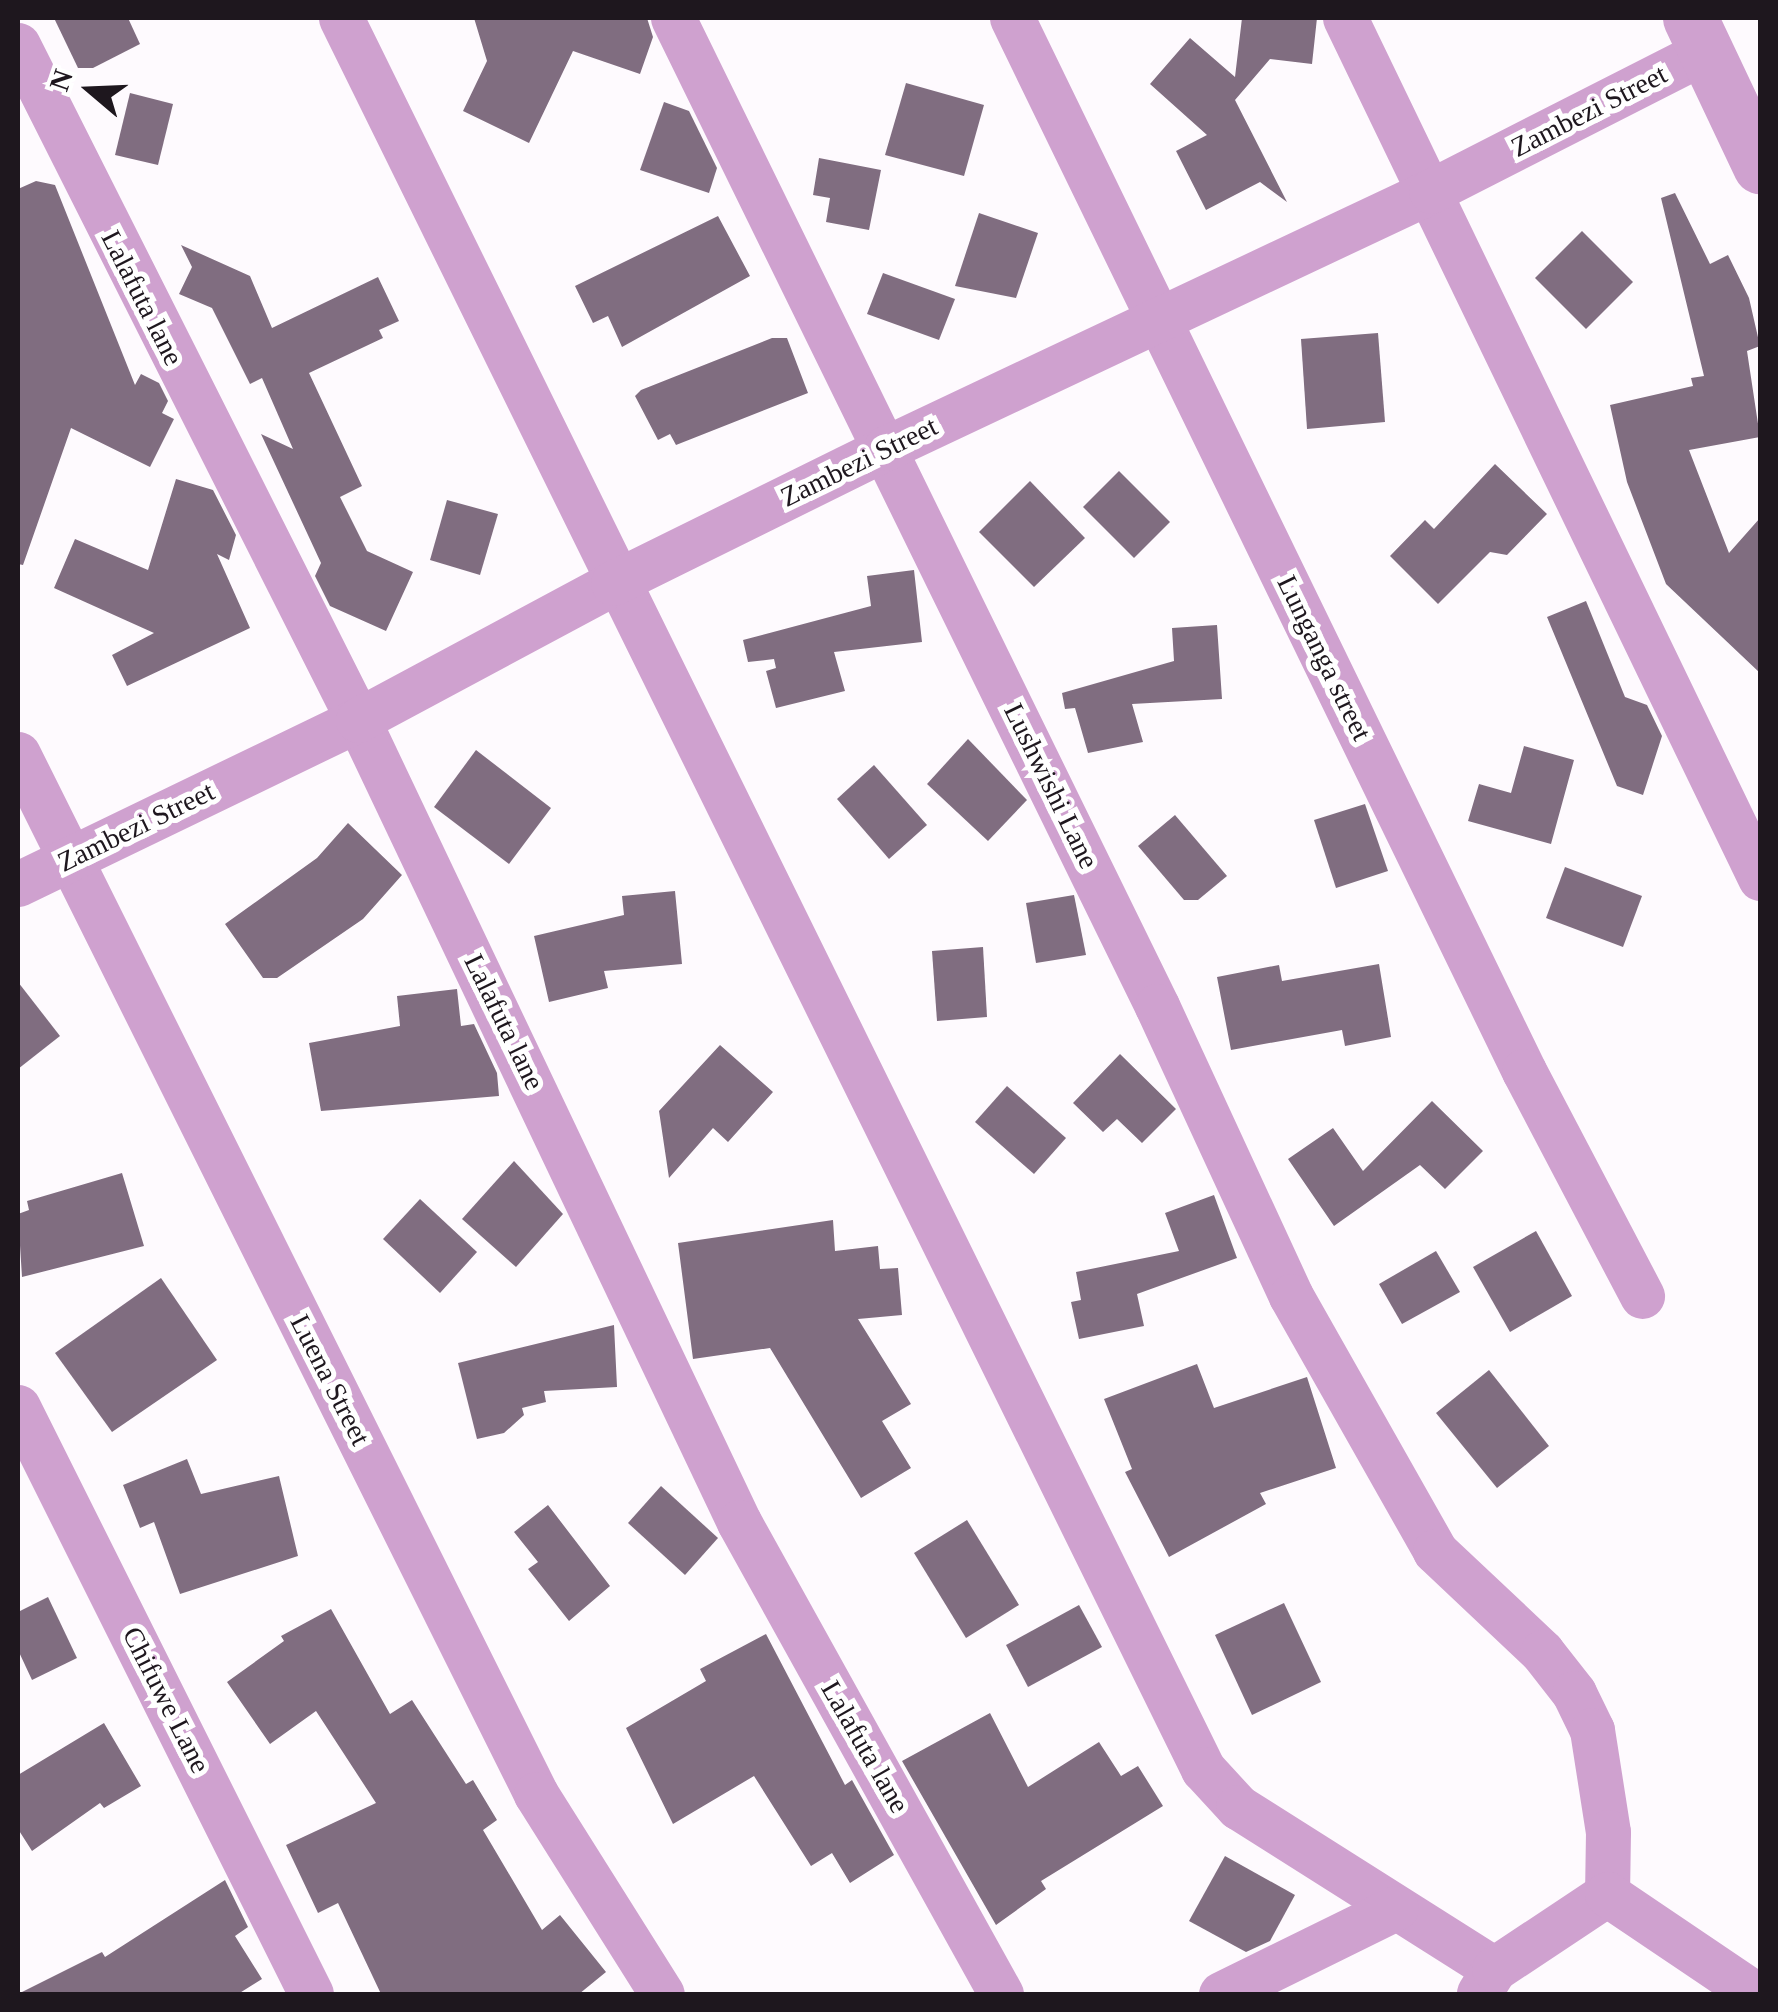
<!DOCTYPE html>
<html>
<head>
<meta charset="utf-8">
<style>
  body { margin:0 }
  #map { position:relative; width:1778px; height:2012px; overflow:hidden; background:#fefafe; font-family:Georgia,serif }
  div>[style] { position:absolute }
  .building>* { inset:0; background:#806d80 }
  .minor>* { height:45px; margin:-22.5px; padding:0 22.5px; transform-origin:22.5px; border-radius:22.5px; background:#cfa1cf }
  .tertiary>* { height:55px; margin:-27.5px; padding:0 27.5px; transform-origin:27.5px; border-radius:27.5px; background:#cfa1cf }
  span { translate:-50% -50%; white-space:nowrap; text-align:center; line-height:1.15; -webkit-text-stroke:10px #fff; paint-order:stroke }
  .street-label { font-size:28px; color:#1e171e }
  .frame { position:absolute; inset:0; border:20px solid #1e171e; pointer-events:none }
  .north { position:absolute; left:40px; top:40px; width:100px; height:100px; -webkit-text-stroke:8px #fff; paint-order:stroke; rotate:289deg; font-size:28px; font-weight:700; line-height:40px; text-align:center; color:#1e171e }
  .north::after { content:''; display:block; margin:auto; width:35px; height:45px; background:#1e171e; clip-path:polygon(50% 0,100% 100%,50% 72%,0 100%) }
</style>
</head>
<body>
<div id="map">
  <div class="building">
    <i style="clip-path:polygon(54px 18px,128px 18px,140px 44px,93px 68px,78px 68px)"></i>
    <i style="clip-path:polygon(474px 18px,647px 18px,653px 37px,640px 74px,573px 51px,529px 143px,463px 111px,487px 61px)"></i>
    <i style="clip-path:polygon(1242px 18px,1317px 18px,1312px 64px,1270px 59px,1235px 100px,1287px 202px,1260px 182px,1206px 210px,1176px 151px,1207px 135px,1150px 84px,1190px 38px,1235px 77px)"></i>
    <i style="clip-path:polygon(906px 83px,984px 105px,964px 176px,885px 155px)"></i>
    <i style="clip-path:polygon(130px 93px,173px 104px,158px 165px,115px 155px)"></i>
    <i style="clip-path:polygon(664px 102px,689px 111px,717px 168px,709px 193px,640px 170px)"></i>
    <i style="clip-path:polygon(819px 158px,881px 170px,869px 230px,826px 222px,830px 198px,813px 195px)"></i>
    <i style="clip-path:polygon(36px 181px,55px 185px,135px 385px,141px 374px,159px 383px,168px 401px,162px 413px,174px 419px,150px 467px,71px 428px,23px 565px,18px 564px,18px 189px)"></i>
    <i style="clip-path:polygon(1675px 193px,1710px 264px,1728px 255px,1749px 298px,1760px 346px,1747px 351px,1760px 437px,1689px 450px,1729px 553px,1760px 518px,1760px 673px,1666px 584px,1627px 482px,1610px 405px,1693px 386px,1691px 378px,1704px 376px,1661px 198px)"></i>
    <i style="clip-path:polygon(979px 213px,1038px 233px,1016px 298px,955px 286px)"></i>
    <i style="clip-path:polygon(718px 216px,750px 276px,622px 347px,608px 316px,593px 323px,575px 286px)"></i>
    <i style="clip-path:polygon(1582px 231px,1633px 282px,1586px 329px,1535px 278px)"></i>
    <i style="clip-path:polygon(181px 245px,250px 276px,272px 328px,378px 277px,399px 321px,379px 330px,383px 338px,309px 373px,362px 486px,340px 497px,367px 551px,413px 572px,386px 631px,330px 606px,315px 576px,321px 563px,261px 434px,293px 449px,262px 378px,250px 384px,212px 308px,179px 294px,192px 267px)"></i>
    <i style="clip-path:polygon(883px 273px,955px 299px,939px 340px,867px 314px)"></i>
    <i style="clip-path:polygon(1378px 333px,1385px 422px,1307px 429px,1301px 339px)"></i>
    <i style="clip-path:polygon(772px 338px,787px 338px,808px 393px,676px 445px,670px 434px,658px 440px,635px 396px,641px 390px)"></i>
    <i style="clip-path:polygon(1495px 464px,1547px 514px,1507px 555px,1490px 552px,1438px 604px,1390px 556px,1425px 520px,1434px 529px)"></i>
    <i style="clip-path:polygon(1119px 471px,1170px 522px,1134px 558px,1083px 507px)"></i>
    <i style="clip-path:polygon(176px 479px,213px 490px,236px 535px,229px 560px,217px 554px,250px 628px,127px 686px,112px 655px,154px 633px,54px 588px,75px 539px,148px 570px)"></i>
    <i style="clip-path:polygon(1030px 481px,1085px 538px,1034px 587px,979px 532px)"></i>
    <i style="clip-path:polygon(447px 500px,498px 514px,480px 575px,430px 560px)"></i>
    <i style="clip-path:polygon(914px 570px,922px 642px,834px 652px,845px 691px,776px 708px,766px 671px,776px 668px,774px 659px,748px 662px,743px 640px,871px 606px,867px 576px)"></i>
    <i style="clip-path:polygon(1586px 601px,1625px 697px,1647px 705px,1662px 736px,1643px 795px,1617px 786px,1547px 617px)"></i>
    <i style="clip-path:polygon(1217px 625px,1222px 699px,1132px 704px,1143px 742px,1088px 753px,1075px 708px,1065px 709px,1062px 693px,1174px 661px,1172px 628px)"></i>
    <i style="clip-path:polygon(968px 739px,1027px 800px,988px 841px,927px 784px)"></i>
    <i style="clip-path:polygon(1524px 746px,1574px 760px,1551px 844px,1468px 821px,1479px 784px,1511px 793px)"></i>
    <i style="clip-path:polygon(476px 750px,551px 808px,509px 864px,434px 807px)"></i>
    <i style="clip-path:polygon(874px 765px,927px 825px,889px 859px,837px 799px)"></i>
    <i style="clip-path:polygon(1365px 804px,1388px 871px,1336px 888px,1314px 820px)"></i>
    <i style="clip-path:polygon(1175px 815px,1227px 876px,1198px 900px,1184px 900px,1138px 846px)"></i>
    <i style="clip-path:polygon(348px 823px,402px 875px,363px 919px,277px 978px,263px 978px,225px 924px,317px 858px)"></i>
    <i style="clip-path:polygon(1565px 867px,1642px 896px,1623px 947px,1546px 918px)"></i>
    <i style="clip-path:polygon(675px 891px,682px 964px,604px 971px,608px 988px,549px 1002px,534px 936px,624px 915px,622px 896px)"></i>
    <i style="clip-path:polygon(1074px 895px,1086px 955px,1036px 963px,1026px 903px)"></i>
    <i style="clip-path:polygon(983px 947px,987px 1017px,937px 1021px,932px 951px)"></i>
    <i style="clip-path:polygon(1379px 964px,1391px 1037px,1345px 1046px,1342px 1030px,1231px 1050px,1217px 977px,1279px 965px,1282px 981px)"></i>
    <i style="clip-path:polygon(18px 982px,60px 1036px,18px 1069px)"></i>
    <i style="clip-path:polygon(457px 989px,461px 1026px,474px 1024px,497px 1073px,499px 1096px,321px 1111px,309px 1043px,400px 1026px,397px 996px)"></i>
    <i style="clip-path:polygon(720px 1045px,773px 1092px,728px 1142px,713px 1128px,669px 1178px,659px 1111px)"></i>
    <i style="clip-path:polygon(1120px 1054px,1176px 1109px,1142px 1143px,1117px 1119px,1103px 1132px,1073px 1103px)"></i>
    <i style="clip-path:polygon(1007px 1086px,1066px 1138px,1034px 1174px,975px 1122px)"></i>
    <i style="clip-path:polygon(1432px 1101px,1483px 1151px,1445px 1189px,1420px 1165px,1334px 1226px,1288px 1159px,1333px 1128px,1363px 1171px)"></i>
    <i style="clip-path:polygon(514px 1161px,563px 1214px,516px 1267px,462px 1219px)"></i>
    <i style="clip-path:polygon(122px 1173px,144px 1246px,22px 1277px,18px 1214px,29px 1210px,27px 1201px)"></i>
    <i style="clip-path:polygon(1214px 1195px,1237px 1258px,1137px 1294px,1144px 1326px,1079px 1339px,1071px 1302px,1081px 1300px,1076px 1272px,1179px 1251px,1165px 1213px)"></i>
    <i style="clip-path:polygon(420px 1199px,477px 1252px,440px 1293px,383px 1239px)"></i>
    <i style="clip-path:polygon(833px 1220px,835px 1251px,878px 1246px,880px 1269px,898px 1268px,902px 1315px,858px 1319px,911px 1404px,882px 1421px,911px 1468px,861px 1498px,770px 1348px,693px 1359px,678px 1243px)"></i>
    <i style="clip-path:polygon(1536px 1231px,1572px 1296px,1510px 1332px,1473px 1267px)"></i>
    <i style="clip-path:polygon(1436px 1251px,1460px 1292px,1402px 1324px,1379px 1284px)"></i>
    <i style="clip-path:polygon(161px 1278px,217px 1360px,112px 1432px,55px 1353px)"></i>
    <i style="clip-path:polygon(614px 1325px,617px 1387px,544px 1391px,546px 1402px,522px 1408px,524px 1415px,504px 1433px,477px 1439px,458px 1363px)"></i>
    <i style="clip-path:polygon(1197px 1364px,1214px 1408px,1307px 1377px,1336px 1468px,1260px 1493px,1266px 1504px,1169px 1557px,1125px 1472px,1132px 1469px,1104px 1399px)"></i>
    <i style="clip-path:polygon(1489px 1370px,1549px 1446px,1497px 1488px,1436px 1413px)"></i>
    <i style="clip-path:polygon(187px 1459px,201px 1494px,279px 1476px,298px 1556px,180px 1594px,154px 1522px,140px 1528px,123px 1485px)"></i>
    <i style="clip-path:polygon(661px 1486px,718px 1538px,685px 1575px,628px 1523px)"></i>
    <i style="clip-path:polygon(548px 1505px,610px 1586px,569px 1621px,528px 1569px,538px 1562px,514px 1532px)"></i>
    <i style="clip-path:polygon(967px 1520px,1019px 1605px,966px 1638px,914px 1553px)"></i>
    <i style="clip-path:polygon(48px 1597px,77px 1658px,32px 1680px,18px 1650px,18px 1612px)"></i>
    <i style="clip-path:polygon(1284px 1603px,1321px 1682px,1252px 1715px,1215px 1635px)"></i>
    <i style="clip-path:polygon(1079px 1605px,1102px 1647px,1028px 1687px,1006px 1645px)"></i>
    <i style="clip-path:polygon(331px 1609px,390px 1714px,412px 1700px,466px 1784px,473px 1780px,497px 1820px,483px 1830px,542px 1930px,560px 1915px,606px 1972px,579px 1994px,381px 1994px,338px 1903px,318px 1913px,286px 1845px,376px 1803px,316px 1711px,270px 1744px,227px 1682px,284px 1641px,281px 1636px)"></i>
    <i style="clip-path:polygon(766px 1634px,845px 1785px,852px 1780px,894px 1855px,850px 1883px,832px 1853px,811px 1866px,754px 1776px,673px 1824px,626px 1728px,706px 1681px,700px 1669px)"></i>
    <i style="clip-path:polygon(990px 1713px,1028px 1787px,1099px 1742px,1121px 1776px,1138px 1766px,1163px 1806px,1041px 1881px,1046px 1889px,996px 1925px,902px 1761px)"></i>
    <i style="clip-path:polygon(104px 1723px,141px 1786px,104px 1808px,100px 1803px,32px 1851px,18px 1829px,18px 1775px)"></i>
    <i style="clip-path:polygon(1225px 1856px,1295px 1895px,1270px 1941px,1246px 1952px,1189px 1921px)"></i>
    <i style="clip-path:polygon(225px 1880px,248px 1927px,235px 1936px,262px 1979px,238px 1994px,18px 1994px,102px 1952px,105px 1957px)"></i>
  </div>
  <div class="minor">
    <i style="left:341px;top:18px;width:1952px;rotate:63.79deg"></i>
    <i style="left:1203px;top:1769px;width:52px;rotate:47.4deg"></i>
    <i style="left:1238px;top:1807px;width:303px;rotate:32.3deg"></i>
    <i style="left:673px;top:18px;width:1100px;rotate:63.9deg"></i>
    <i style="left:1157px;top:1006px;width:319px;rotate:65.2deg"></i>
    <i style="left:1291px;top:1296px;width:293px;rotate:60.5deg"></i>
    <i style="left:1435px;top:1551px;width:147px;rotate:43.3deg"></i>
    <i style="left:1542px;top:1652px;width:52px;rotate:52deg"></i>
    <i style="left:1574px;top:1693px;width:41px;rotate:64.1deg"></i>
    <i style="left:1592px;top:1730px;width:103px;rotate:81.1deg"></i>
    <i style="left:1608px;top:1832px;width:62px;rotate:90.9deg"></i>
    <i style="left:1012px;top:18px;width:1171px;rotate:64.07deg"></i>
    <i style="left:1524px;top:1071px;width:254px;rotate:62.3deg"></i>
    <i style="left:1345px;top:18px;width:955px;rotate:64.24deg"></i>
    <i style="left:18px;top:45px;width:756px;rotate:63.27deg"></i>
    <i style="left:358px;top:720px;width:888px;rotate:64.59deg"></i>
    <i style="left:739px;top:1522px;width:540px;rotate:60.97deg"></i>
    <i style="left:18px;top:754px;width:1162px;rotate:63.52deg"></i>
    <i style="left:536px;top:1794px;width:236px;rotate:57.8deg"></i>
    <i style="left:18px;top:884px;width:377px;rotate:-25.8deg"></i>
    <i style="left:358px;top:720px;width:289px;rotate:-28.2deg"></i>
    <i style="left:613px;top:583px;width:305px;rotate:-26.3deg"></i>
    <i style="left:886px;top:448px;width:603px;rotate:-25.25deg"></i>
    <i style="left:1431px;top:191px;width:309px;rotate:-27deg"></i>
    <i style="left:18px;top:1407px;width:656px;rotate:63.47deg"></i>
    <i style="left:1479px;top:1993px;width:28px;rotate:-58deg"></i>
    <i style="left:1494px;top:1969px;width:136px;rotate:-33.6deg"></i>
    <i style="left:1607px;top:1894px;width:179px;rotate:34deg"></i>
    <i style="left:1221px;top:1994px;width:195px;rotate:-26.2deg"></i>
  </div>
  <div class="tertiary">
    <i style="left:1690px;top:18px;width:164px;rotate:64.7deg"></i>
  </div>
  <div class="street-label">
    <span style="left:1589px;top:111px;rotate:-27deg">Zambezi Street</span>
    <span style="left:142px;top:298px;rotate:63deg">Lalafuta lane</span>
    <span style="left:859px;top:462px;rotate:-26deg">Zambezi Street</span>
    <span style="left:1324px;top:658px;rotate:64deg">Lunganga street</span>
    <span style="left:1051px;top:786px;rotate:64deg">Lushwishi Lane</span>
    <span style="left:136px;top:827px;rotate:-26deg">Zambezi Street</span>
    <span style="left:504px;top:1022px;rotate:64deg">Lalafuta lane</span>
    <span style="left:330px;top:1380px;rotate:63deg">Luena Street</span>
    <span style="left:166px;top:1700px;rotate:63deg">Chifuwe Lane</span>
    <span style="left:865px;top:1747px;rotate:60deg">Lalafuta lane</span>
  </div>
  <div class="frame"></div>
  <div class="north">N</div>
</div>
</body>
</html>
